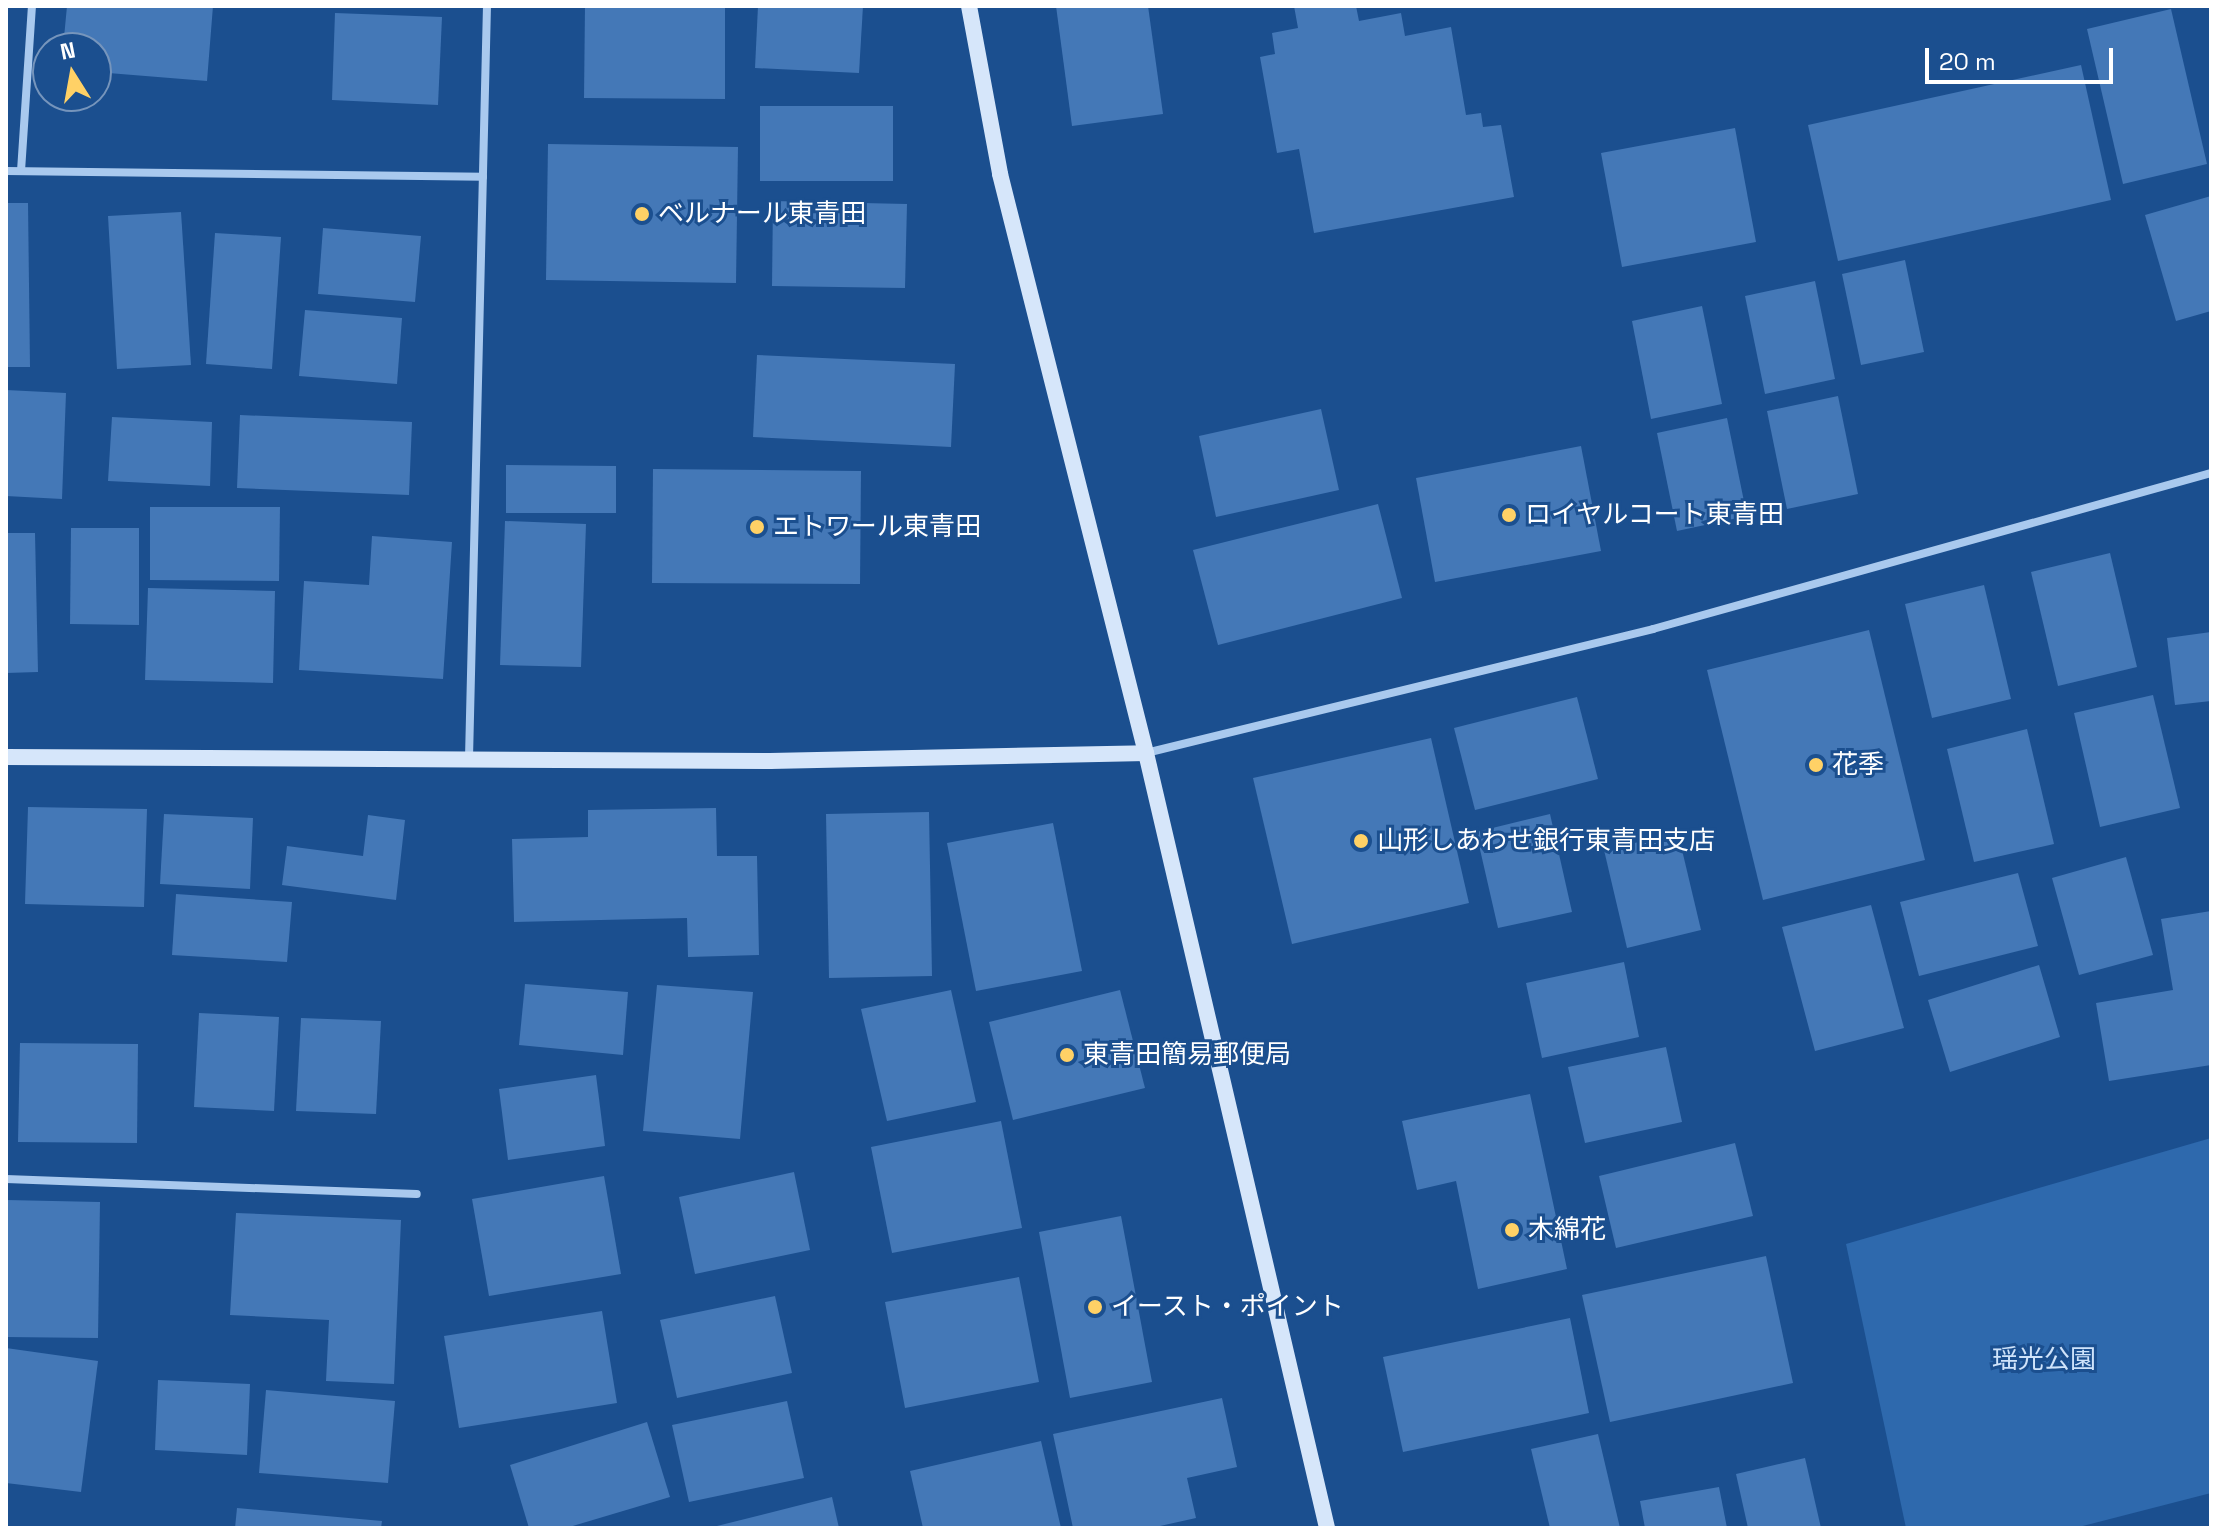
<!DOCTYPE html>
<html>
<head>
<meta charset="utf-8">
<style>
  body { margin:0 }
  #map { position:relative; width:2217px; height:1534px; overflow:hidden; background:#1b4f8f; font-family:"Space Grotesk","Noto Sans JP",sans-serif }
  div>[style] { position:absolute }
  .green>* { inset:0; background:#2e69ad }
  .building>* { inset:0; background:#4478b7 }
  .street>* { height:8px; margin:-4px; padding:0 4px; transform-origin:4px; border-radius:4px; background:#a9c9ee }
  .secondary>* { height:16px; margin:-8px; padding:0 8px; transform-origin:8px; border-radius:8px; background:#d6e6fa }
  .dots>* { width:22px; height:22px; translate:-50% -50%; box-sizing:border-box; border:4px solid #1b4f8f; border-radius:50% }
  span { translate:-50% -50%; white-space:nowrap; text-align:center; line-height:1.15; -webkit-text-stroke:6px #1b4f8f; paint-order:stroke }
  .poi-label { font-size:26px; color:#fff }
  .left { translate:0 -50%; text-align:left }
  .park-label { font-size:26px; color:#cfe3fa }
  .frame { position:absolute; inset:0; border:8px solid #fff; pointer-events:none }
  .north { position:absolute; left:32px; top:32px; width:80px; height:80px; box-sizing:border-box; background:#1b4f8f; border:2px solid #7695bc; border-radius:50%; rotate:349deg; font-size:22px; font-weight:700; line-height:32px; text-align:center; color:#fff }
  .north::after { content:''; display:block; margin:auto; width:28px; height:36px; background:#ffd166; clip-path:polygon(50% 0,100% 100%,50% 72%,0 100%) }
  .scale { position:absolute; left:1925px; top:48px; width:188px; height:36px; box-sizing:border-box; border:4px solid #fff; border-top:0; padding-left:10px; font-size:24px; line-height:28px; white-space:nowrap; color:#fff; -webkit-text-stroke:6px #1b4f8f; paint-order:stroke }
</style>
</head>
<body>
<div id="map">
  <div class="green">
    <i style="clip-path:polygon(2211px 1138px,2211px 1493px,2075px 1528px,1906px 1528px,1846px 1244px)"></i>
  </div>
  <div class="building">
    <i style="clip-path:polygon(67px 6px,213px 6px,207px 81px,96px 72px,96px 48px,63px 48px)"></i>
    <i style="clip-path:polygon(585px 6px,725px 8px,725px 99px,584px 98px)"></i>
    <i style="clip-path:polygon(758px 6px,863px 6px,859px 73px,755px 68px)"></i>
    <i style="clip-path:polygon(1056px 6px,1148px 6px,1163px 114px,1072px 126px)"></i>
    <i style="clip-path:polygon(1294px 6px,1356px 6px,1359px 21px,1401px 13px,1405px 36px,1451px 27px,1466px 115px,1481px 113px,1483px 127px,1501px 125px,1514px 197px,1314px 233px,1299px 149px,1277px 153px,1260px 57px,1275px 54px,1272px 33px,1298px 28px)"></i>
    <i style="clip-path:polygon(2171px 9px,2207px 164px,2123px 184px,2087px 29px)"></i>
    <i style="clip-path:polygon(335px 13px,442px 17px,438px 105px,332px 100px)"></i>
    <i style="clip-path:polygon(2081px 65px,2111px 200px,1838px 261px,1808px 125px)"></i>
    <i style="clip-path:polygon(760px 106px,893px 106px,893px 181px,760px 181px)"></i>
    <i style="clip-path:polygon(1735px 128px,1756px 242px,1622px 267px,1601px 153px)"></i>
    <i style="clip-path:polygon(548px 144px,738px 147px,736px 283px,546px 280px)"></i>
    <i style="clip-path:polygon(2211px 196px,2211px 311px,2176px 321px,2145px 215px)"></i>
    <i style="clip-path:polygon(773px 201px,907px 204px,905px 288px,772px 286px)"></i>
    <i style="clip-path:polygon(6px 203px,28px 203px,30px 367px,6px 367px)"></i>
    <i style="clip-path:polygon(181px 212px,191px 365px,117px 369px,108px 216px)"></i>
    <i style="clip-path:polygon(323px 228px,421px 236px,415px 302px,318px 294px)"></i>
    <i style="clip-path:polygon(215px 233px,281px 237px,272px 369px,206px 364px)"></i>
    <i style="clip-path:polygon(1905px 260px,1924px 352px,1861px 365px,1842px 274px)"></i>
    <i style="clip-path:polygon(1815px 281px,1835px 379px,1765px 394px,1745px 296px)"></i>
    <i style="clip-path:polygon(1702px 306px,1722px 404px,1651px 419px,1632px 321px)"></i>
    <i style="clip-path:polygon(305px 310px,402px 318px,397px 384px,299px 376px)"></i>
    <i style="clip-path:polygon(757px 355px,955px 364px,951px 447px,753px 437px)"></i>
    <i style="clip-path:polygon(6px 390px,66px 393px,62px 499px,6px 496px)"></i>
    <i style="clip-path:polygon(1838px 396px,1858px 494px,1787px 509px,1767px 411px)"></i>
    <i style="clip-path:polygon(1321px 409px,1339px 490px,1216px 517px,1199px 436px)"></i>
    <i style="clip-path:polygon(240px 415px,412px 422px,409px 495px,237px 488px)"></i>
    <i style="clip-path:polygon(112px 417px,212px 422px,210px 486px,108px 481px)"></i>
    <i style="clip-path:polygon(1727px 418px,1747px 516px,1677px 531px,1657px 433px)"></i>
    <i style="clip-path:polygon(1581px 446px,1601px 551px,1435px 582px,1416px 478px)"></i>
    <i style="clip-path:polygon(506px 465px,616px 466px,616px 513px,506px 513px)"></i>
    <i style="clip-path:polygon(653px 469px,861px 471px,860px 584px,652px 583px)"></i>
    <i style="clip-path:polygon(1378px 504px,1402px 598px,1218px 645px,1193px 550px)"></i>
    <i style="clip-path:polygon(150px 507px,280px 507px,279px 581px,150px 580px)"></i>
    <i style="clip-path:polygon(505px 521px,586px 524px,581px 667px,500px 665px)"></i>
    <i style="clip-path:polygon(71px 528px,139px 528px,139px 625px,70px 624px)"></i>
    <i style="clip-path:polygon(6px 533px,35px 533px,38px 672px,6px 673px)"></i>
    <i style="clip-path:polygon(372px 536px,452px 542px,443px 679px,299px 670px,304px 581px,369px 585px)"></i>
    <i style="clip-path:polygon(2110px 553px,2137px 667px,2058px 686px,2031px 572px)"></i>
    <i style="clip-path:polygon(1984px 585px,2011px 699px,1932px 718px,1905px 604px)"></i>
    <i style="clip-path:polygon(148px 588px,275px 591px,273px 683px,145px 680px)"></i>
    <i style="clip-path:polygon(1869px 630px,1925px 860px,1763px 900px,1707px 670px)"></i>
    <i style="clip-path:polygon(2211px 632px,2211px 701px,2175px 705px,2167px 638px)"></i>
    <i style="clip-path:polygon(2153px 695px,2180px 808px,2100px 827px,2074px 713px)"></i>
    <i style="clip-path:polygon(1577px 697px,1598px 779px,1475px 810px,1454px 728px)"></i>
    <i style="clip-path:polygon(2027px 729px,2054px 844px,1974px 862px,1947px 749px)"></i>
    <i style="clip-path:polygon(1431px 738px,1469px 903px,1292px 944px,1253px 778px)"></i>
    <i style="clip-path:polygon(28px 807px,147px 809px,144px 907px,25px 904px)"></i>
    <i style="clip-path:polygon(716px 808px,717px 856px,757px 856px,759px 955px,688px 957px,687px 918px,514px 922px,512px 839px,588px 837px,588px 810px)"></i>
    <i style="clip-path:polygon(929px 812px,932px 976px,829px 978px,826px 814px)"></i>
    <i style="clip-path:polygon(164px 814px,253px 818px,250px 889px,160px 884px)"></i>
    <i style="clip-path:polygon(1550px 814px,1572px 912px,1498px 928px,1476px 832px)"></i>
    <i style="clip-path:polygon(368px 815px,405px 820px,396px 900px,282px 885px,287px 846px,363px 856px)"></i>
    <i style="clip-path:polygon(1053px 823px,1082px 971px,976px 991px,947px 843px)"></i>
    <i style="clip-path:polygon(1678px 833px,1701px 930px,1627px 948px,1604px 850px)"></i>
    <i style="clip-path:polygon(2126px 857px,2153px 955px,2079px 975px,2052px 878px)"></i>
    <i style="clip-path:polygon(2018px 873px,2038px 946px,1919px 976px,1900px 902px)"></i>
    <i style="clip-path:polygon(176px 894px,292px 902px,287px 962px,172px 955px)"></i>
    <i style="clip-path:polygon(1871px 905px,1904px 1028px,1815px 1051px,1782px 927px)"></i>
    <i style="clip-path:polygon(2211px 911px,2211px 1065px,2109px 1081px,2096px 1003px,2173px 990px,2161px 919px)"></i>
    <i style="clip-path:polygon(1624px 962px,1639px 1037px,1542px 1058px,1526px 983px)"></i>
    <i style="clip-path:polygon(2039px 965px,2060px 1037px,1950px 1072px,1928px 1000px)"></i>
    <i style="clip-path:polygon(525px 984px,628px 992px,623px 1055px,519px 1045px)"></i>
    <i style="clip-path:polygon(657px 985px,753px 992px,740px 1139px,643px 1131px)"></i>
    <i style="clip-path:polygon(951px 990px,976px 1102px,887px 1121px,861px 1009px)"></i>
    <i style="clip-path:polygon(1120px 990px,1145px 1088px,1013px 1120px,989px 1022px)"></i>
    <i style="clip-path:polygon(199px 1013px,279px 1017px,274px 1111px,194px 1107px)"></i>
    <i style="clip-path:polygon(301px 1018px,381px 1021px,376px 1114px,296px 1111px)"></i>
    <i style="clip-path:polygon(20px 1043px,138px 1044px,137px 1143px,18px 1142px)"></i>
    <i style="clip-path:polygon(1666px 1047px,1682px 1122px,1585px 1143px,1568px 1067px)"></i>
    <i style="clip-path:polygon(596px 1075px,605px 1146px,508px 1160px,499px 1089px)"></i>
    <i style="clip-path:polygon(1530px 1094px,1567px 1269px,1478px 1289px,1456px 1181px,1417px 1190px,1402px 1121px)"></i>
    <i style="clip-path:polygon(1001px 1121px,1022px 1228px,892px 1253px,871px 1147px)"></i>
    <i style="clip-path:polygon(1735px 1143px,1753px 1216px,1616px 1248px,1599px 1176px)"></i>
    <i style="clip-path:polygon(794px 1172px,810px 1250px,695px 1274px,679px 1197px)"></i>
    <i style="clip-path:polygon(604px 1176px,621px 1274px,489px 1296px,472px 1199px)"></i>
    <i style="clip-path:polygon(6px 1200px,100px 1202px,98px 1338px,6px 1337px)"></i>
    <i style="clip-path:polygon(236px 1213px,401px 1220px,394px 1384px,326px 1381px,329px 1320px,230px 1315px)"></i>
    <i style="clip-path:polygon(1121px 1216px,1152px 1382px,1070px 1398px,1039px 1232px)"></i>
    <i style="clip-path:polygon(1766px 1256px,1793px 1383px,1610px 1422px,1582px 1295px)"></i>
    <i style="clip-path:polygon(1019px 1277px,1039px 1382px,905px 1408px,885px 1302px)"></i>
    <i style="clip-path:polygon(775px 1296px,792px 1373px,677px 1398px,660px 1320px)"></i>
    <i style="clip-path:polygon(602px 1311px,617px 1403px,459px 1428px,444px 1336px)"></i>
    <i style="clip-path:polygon(1570px 1318px,1589px 1413px,1403px 1452px,1383px 1357px)"></i>
    <i style="clip-path:polygon(6px 1348px,98px 1361px,81px 1492px,6px 1483px)"></i>
    <i style="clip-path:polygon(158px 1380px,250px 1384px,247px 1455px,155px 1450px)"></i>
    <i style="clip-path:polygon(266px 1390px,395px 1401px,388px 1483px,259px 1473px)"></i>
    <i style="clip-path:polygon(1222px 1398px,1237px 1467px,1187px 1478px,1196px 1518px,1151px 1528px,1073px 1528px,1053px 1434px)"></i>
    <i style="clip-path:polygon(787px 1401px,804px 1478px,689px 1502px,672px 1425px)"></i>
    <i style="clip-path:polygon(647px 1422px,670px 1497px,566px 1528px,529px 1528px,510px 1465px)"></i>
    <i style="clip-path:polygon(1598px 1434px,1620px 1528px,1550px 1528px,1531px 1449px)"></i>
    <i style="clip-path:polygon(1041px 1441px,1061px 1528px,923px 1528px,910px 1471px)"></i>
    <i style="clip-path:polygon(1805px 1458px,1821px 1528px,1748px 1528px,1736px 1474px)"></i>
    <i style="clip-path:polygon(1719px 1487px,1727px 1528px,1645px 1528px,1640px 1501px)"></i>
    <i style="clip-path:polygon(832px 1497px,839px 1528px,713px 1528px,713px 1527px)"></i>
    <i style="clip-path:polygon(237px 1508px,382px 1521px,381px 1528px,235px 1528px)"></i>
  </div>
  <div class="street">
    <i style="left:6px;top:171px;width:477px;rotate:0.7deg"></i>
    <i style="left:21px;top:171px;width:165px;rotate:-86.2deg"></i>
    <i style="left:1146px;top:753px;width:522px;rotate:-13.74deg"></i>
    <i style="left:1653px;top:629px;width:579px;rotate:-15.62deg"></i>
    <i style="left:469px;top:758px;width:752px;rotate:-88.63deg"></i>
    <i style="left:6px;top:1179px;width:411px;rotate:2.1deg"></i>
  </div>
  <div class="secondary">
    <i style="left:969px;top:6px;width:171px;rotate:79.5deg"></i>
    <i style="left:1000px;top:174px;width:597px;rotate:75.85deg"></i>
    <i style="left:1146px;top:753px;width:796px;rotate:76.85deg"></i>
    <i style="left:6px;top:757px;width:764px;rotate:0.3deg"></i>
    <i style="left:770px;top:761px;width:376px;rotate:-1.2deg"></i>
  </div>
  <div class="dots">
    <i style="left:642px;top:214px;background:#ffd166"></i>
    <i style="left:1509px;top:515px;background:#ffd166"></i>
    <i style="left:757px;top:527px;background:#ffd166"></i>
    <i style="left:1816px;top:765px;background:#ffd166"></i>
    <i style="left:1361px;top:841px;background:#ffd166"></i>
    <i style="left:1067px;top:1055px;background:#ffd166"></i>
    <i style="left:1512px;top:1230px;background:#ffd166"></i>
    <i style="left:1095px;top:1307px;background:#ffd166"></i>
  </div>
  <div class="poi-label">
    <span class="left" style="left:658px;top:214px">ベルナール東青田</span>
    <span class="left" style="left:1525px;top:515px">ロイヤルコート東青田</span>
    <span class="left" style="left:773px;top:527px">エトワール東青田</span>
    <span class="left" style="left:1832px;top:765px">花季</span>
    <span class="left" style="left:1377px;top:841px">山形しあわせ銀行東青田支店</span>
    <span class="left" style="left:1083px;top:1055px">東青田簡易郵便局</span>
    <span class="left" style="left:1528px;top:1230px">木綿花</span>
    <span class="left" style="left:1111px;top:1307px">イースト・ポイント</span>
  </div>
  <div class="park-label">
    <span style="left:2044px;top:1360px">瑶光公園</span>
  </div>
  <div class="frame"></div>
  <div class="north">N</div>
  <div class="scale">20 m</div>
</div>
</body>
</html>
